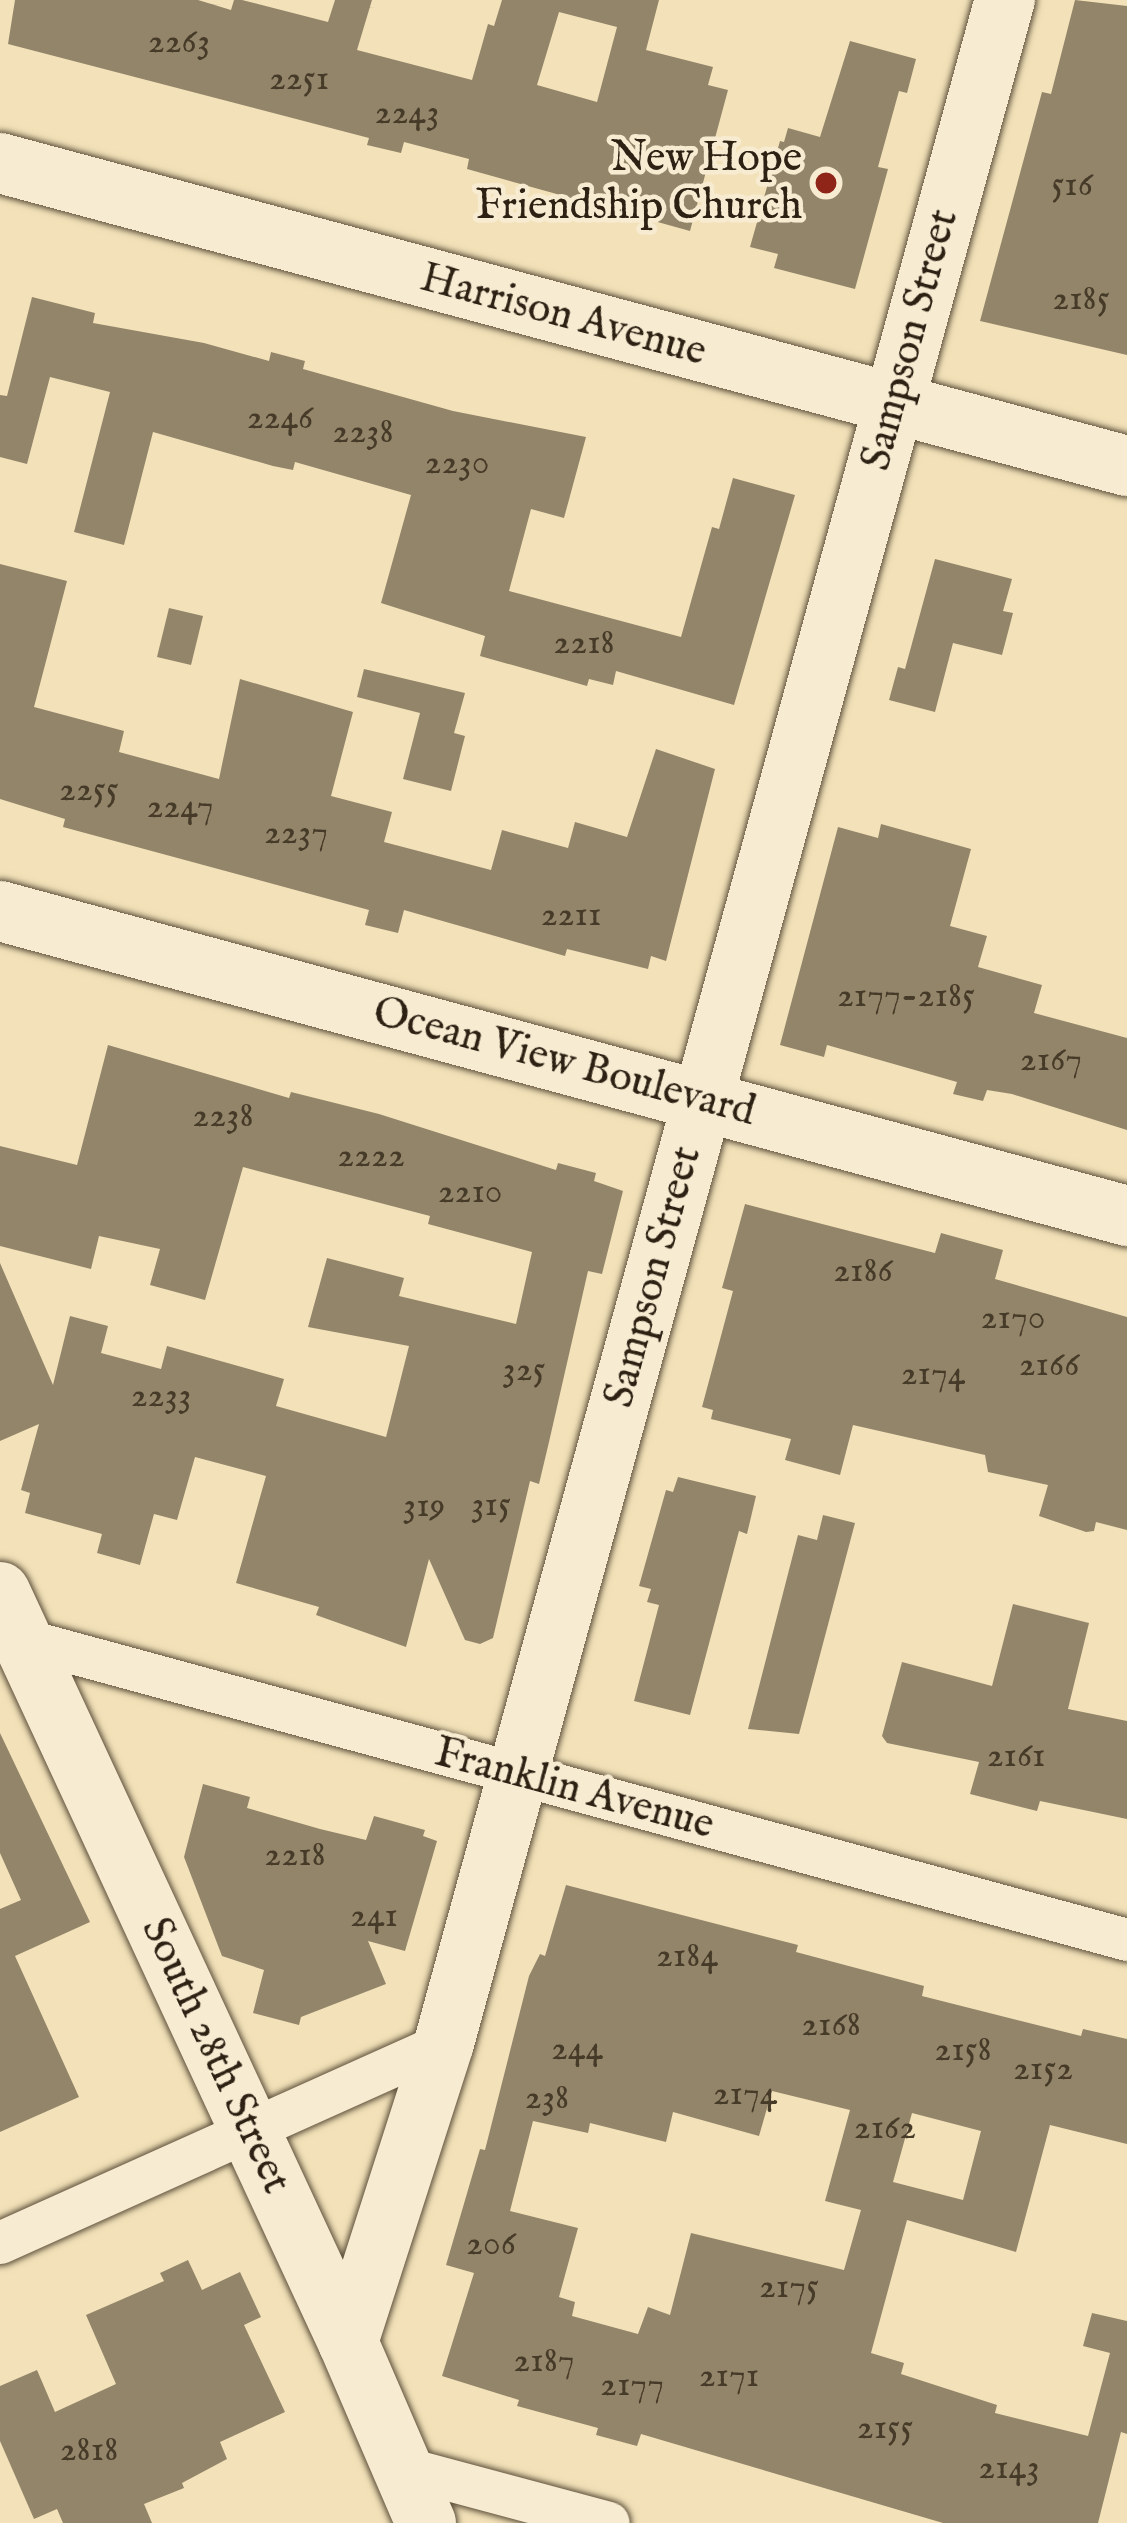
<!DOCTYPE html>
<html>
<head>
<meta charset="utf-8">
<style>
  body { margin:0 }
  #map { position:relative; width:1127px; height:2523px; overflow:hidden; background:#f3e2b9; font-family:"IM FELL English",serif }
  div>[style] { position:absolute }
  .building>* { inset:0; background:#938569 }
  .roads { filter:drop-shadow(0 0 3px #5e513c) drop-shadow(0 0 3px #5e513c) }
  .street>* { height:42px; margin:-21px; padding:0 21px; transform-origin:21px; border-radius:21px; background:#f7ecd2 }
  .secondary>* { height:60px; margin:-30px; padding:0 30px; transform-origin:30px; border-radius:30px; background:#f7ecd2 }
  .dots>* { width:33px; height:33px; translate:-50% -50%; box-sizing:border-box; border:6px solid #f7ecd2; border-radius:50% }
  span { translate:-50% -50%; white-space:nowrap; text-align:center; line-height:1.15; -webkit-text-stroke:9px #f7ecd2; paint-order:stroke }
  .number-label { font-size:36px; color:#463a28 }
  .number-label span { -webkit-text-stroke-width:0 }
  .poi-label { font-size:42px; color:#2c2113 }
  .right { translate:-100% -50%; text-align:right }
  .street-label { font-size:42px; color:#2c2113 }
</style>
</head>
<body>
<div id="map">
  <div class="building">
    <i style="clip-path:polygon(evenodd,15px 0,198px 0,231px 10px,234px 0,242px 0,328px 22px,335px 0,372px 0,357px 50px,472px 80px,488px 24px,494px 26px,502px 0,659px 0,646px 50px,713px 67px,708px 85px,728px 90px,690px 231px,467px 169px,469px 159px,404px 142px,401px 153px,367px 145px,369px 138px,8px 44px,15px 0,559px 12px,617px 27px,597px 102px,537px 85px,559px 12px)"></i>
    <i style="clip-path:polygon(1075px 0,1127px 6px,1127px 355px,980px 321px,1042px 92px,1051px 94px)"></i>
    <i style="clip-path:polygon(850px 41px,916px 59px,907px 93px,899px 91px,878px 167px,888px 169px,855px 289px,774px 268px,778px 254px,750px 247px,780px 141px,784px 142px,788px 128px,820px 137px)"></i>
    <i style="clip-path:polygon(32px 297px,95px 313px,93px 323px,204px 343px,269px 361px,271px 352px,305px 361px,303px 369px,453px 411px,586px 437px,564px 518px,531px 509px,509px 591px,681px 637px,712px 527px,719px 529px,733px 478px,795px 495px,734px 705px,616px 671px,613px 685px,589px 679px,587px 686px,480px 656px,485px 636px,381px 603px,411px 495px,295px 462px,293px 470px,273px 466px,153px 432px,124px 545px,74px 532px,110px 392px,50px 377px,27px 464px,0 457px,0 395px,7px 396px)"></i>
    <i style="clip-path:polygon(935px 559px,1012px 579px,1003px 611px,1013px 613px,1002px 655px,953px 643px,935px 712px,889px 700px,898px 667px,905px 669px)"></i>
    <i style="clip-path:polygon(0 564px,67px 581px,34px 707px,124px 731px,119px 752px,219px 779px,240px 679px,353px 712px,331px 796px,392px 812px,384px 842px,491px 870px,502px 830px,568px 848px,575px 822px,627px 837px,656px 749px,715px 769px,666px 961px,651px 956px,648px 969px,567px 949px,565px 956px,404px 910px,398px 933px,365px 925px,369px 910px,63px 827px,65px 819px,0 799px)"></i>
    <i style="clip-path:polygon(169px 608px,203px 616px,191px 665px,157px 657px)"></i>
    <i style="clip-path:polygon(364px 669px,465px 693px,454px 733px,465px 736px,451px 791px,403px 779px,420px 713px,357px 697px)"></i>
    <i style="clip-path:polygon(881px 824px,971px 849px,950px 926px,987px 936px,978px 967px,1042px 985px,1034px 1013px,1127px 1038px,1127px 1130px,1012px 1094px,987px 1090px,983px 1101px,953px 1094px,957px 1082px,827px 1045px,824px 1057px,780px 1045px,838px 827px,878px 838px)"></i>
    <i style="clip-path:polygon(108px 1045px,289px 1098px,291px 1092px,379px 1114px,556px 1170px,558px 1163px,596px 1173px,594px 1181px,623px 1191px,602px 1274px,588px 1271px,549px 1442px,539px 1484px,530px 1481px,493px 1638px,480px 1644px,465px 1640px,429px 1559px,406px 1647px,316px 1615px,319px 1607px,236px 1583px,266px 1476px,195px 1457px,177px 1520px,154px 1514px,140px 1565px,97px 1553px,102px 1534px,25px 1513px,30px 1493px,21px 1490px,39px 1424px,0 1441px,0 1263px,53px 1385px,70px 1316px,108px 1326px,101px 1353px,161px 1369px,167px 1346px,284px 1379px,276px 1406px,386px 1437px,409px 1346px,308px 1327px,327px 1258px,404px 1278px,399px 1296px,516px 1324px,532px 1252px,428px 1224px,430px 1216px,243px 1167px,205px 1300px,150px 1285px,160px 1249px,99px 1236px,91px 1269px,0 1246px,0 1146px,77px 1165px)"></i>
    <i style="clip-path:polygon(745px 1204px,935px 1253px,941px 1233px,1003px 1250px,995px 1279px,1127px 1317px,1127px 1530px,1096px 1522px,1094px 1531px,1086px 1532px,1039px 1516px,1048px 1485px,988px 1472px,985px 1455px,853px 1425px,840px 1475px,785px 1460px,791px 1439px,711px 1419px,713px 1410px,702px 1407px,733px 1291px,722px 1288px)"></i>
    <i style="clip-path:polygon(678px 1477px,756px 1496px,747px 1534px,739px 1531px,690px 1715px,634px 1701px,659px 1605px,647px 1602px,651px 1589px,639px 1586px,666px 1490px,673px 1492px)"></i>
    <i style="clip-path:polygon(823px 1515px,855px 1523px,799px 1734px,748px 1729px,798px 1535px,817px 1540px)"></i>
    <i style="clip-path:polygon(1013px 1604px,1089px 1623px,1068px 1709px,1127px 1721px,1127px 1819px,1040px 1801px,1037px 1811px,970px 1794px,979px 1762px,887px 1743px,882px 1736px,902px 1662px,992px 1686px)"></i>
    <i style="clip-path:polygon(0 1733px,90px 1922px,15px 1956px,79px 2097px,0 2132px,0 1909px,21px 1900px,0 1853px)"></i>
    <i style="clip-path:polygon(203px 1784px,250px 1797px,247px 1808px,320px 1829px,366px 1840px,374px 1816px,425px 1830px,423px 1836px,437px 1841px,405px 1951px,368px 1941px,386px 1984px,301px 2017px,299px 2025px,253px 2013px,264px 1970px,222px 1956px,184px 1857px)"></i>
    <i style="clip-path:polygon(evenodd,566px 1885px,798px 1945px,796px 1952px,924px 1986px,922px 1996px,1081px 2036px,1083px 2029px,1127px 2039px,1127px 2144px,1050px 2125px,1016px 2252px,907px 2220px,871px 2353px,904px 2363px,901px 2374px,997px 2405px,995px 2413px,1088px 2436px,1110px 2353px,1083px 2346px,1092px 2313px,1127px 2321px,1127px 2434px,1121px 2432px,1098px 2523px,943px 2523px,641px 2434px,637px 2446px,596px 2435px,598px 2428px,517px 2406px,519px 2400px,442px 2376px,474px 2273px,446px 2265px,480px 2149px,485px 2150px,529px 1976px,540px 1954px,545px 1956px,566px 1885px,772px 2091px,850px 2110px,825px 2201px,861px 2210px,844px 2270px,691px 2233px,670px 2315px,648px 2307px,638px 2334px,572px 2316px,575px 2302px,559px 2297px,578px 2228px,510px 2211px,533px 2121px,588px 2133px,590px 2123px,666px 2142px,673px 2112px,759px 2136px,772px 2091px,566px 1885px,912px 2113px,981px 2131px,963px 2200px,893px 2182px,912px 2113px)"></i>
    <i style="clip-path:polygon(188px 2260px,202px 2290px,240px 2272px,261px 2317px,244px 2325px,285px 2412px,220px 2442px,227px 2459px,182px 2483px,184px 2488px,144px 2504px,152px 2523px,63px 2523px,57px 2509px,34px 2519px,0 2441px,0 2386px,37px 2370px,55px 2412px,116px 2384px,86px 2315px,164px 2281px,160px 2273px)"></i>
  </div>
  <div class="roads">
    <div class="street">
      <i style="left:21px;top:1639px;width:1146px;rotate:15.22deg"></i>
      <i style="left:0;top:2243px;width:487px;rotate:-24.2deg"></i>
      <i style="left:400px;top:2467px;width:216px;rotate:15deg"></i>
    </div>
    <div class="secondary">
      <i style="left:0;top:163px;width:1167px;rotate:15.05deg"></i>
      <i style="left:0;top:911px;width:1168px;rotate:15.14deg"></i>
      <i style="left:0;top:1592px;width:827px;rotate:65.11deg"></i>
      <i style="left:348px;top:2342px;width:197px;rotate:66.7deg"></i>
      <i style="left:348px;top:2342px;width:314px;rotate:-72.2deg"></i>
      <i style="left:444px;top:2043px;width:2119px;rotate:-74.65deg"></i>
    </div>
  </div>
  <div class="dots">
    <i style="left:826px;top:183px;background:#8f2418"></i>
  </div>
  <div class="number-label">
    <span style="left:179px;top:43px">2263</span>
    <span style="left:299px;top:80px">2251</span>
    <span style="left:407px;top:114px">2243</span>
    <span style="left:1072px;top:186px">516</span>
    <span style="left:1081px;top:300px">2185</span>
    <span style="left:280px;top:419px">2246</span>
    <span style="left:363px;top:433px">2238</span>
    <span style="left:457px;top:464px">2230</span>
    <span style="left:584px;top:644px">2218</span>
    <span style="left:89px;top:791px">2255</span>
    <span style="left:180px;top:808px">2247</span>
    <span style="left:296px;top:834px">2237</span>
    <span style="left:571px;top:916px">2211</span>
    <span style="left:906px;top:997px">2177-2185</span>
    <span style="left:1051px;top:1061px">2167</span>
    <span style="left:223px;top:1117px">2238</span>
    <span style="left:371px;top:1157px">2222</span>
    <span style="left:470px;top:1193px">2210</span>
    <span style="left:863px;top:1272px">2186</span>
    <span style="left:1013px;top:1319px">2170</span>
    <span style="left:1049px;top:1366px">2166</span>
    <span style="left:524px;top:1371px">325</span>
    <span style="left:933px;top:1375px">2174</span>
    <span style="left:161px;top:1397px">2233</span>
    <span style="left:491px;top:1506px">315</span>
    <span style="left:424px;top:1507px">319</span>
    <span style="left:1016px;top:1757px">2161</span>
    <span style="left:295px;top:1856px">2218</span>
    <span style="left:374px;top:1917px">241</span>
    <span style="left:687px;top:1957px">2184</span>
    <span style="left:831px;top:2026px">2168</span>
    <span style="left:577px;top:2050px">244</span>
    <span style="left:963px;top:2051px">2158</span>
    <span style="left:1043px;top:2070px">2152</span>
    <span style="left:745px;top:2095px">2174</span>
    <span style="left:547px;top:2099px">238</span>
    <span style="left:885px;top:2129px">2162</span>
    <span style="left:491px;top:2245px">206</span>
    <span style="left:789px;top:2288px">2175</span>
    <span style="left:544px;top:2362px">2187</span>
    <span style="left:729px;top:2377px">2171</span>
    <span style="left:632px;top:2386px">2177</span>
    <span style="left:885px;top:2429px">2155</span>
    <span style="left:89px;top:2451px">2818</span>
    <span style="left:1009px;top:2469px">2143</span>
  </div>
  <div class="poi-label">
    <span class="right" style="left:802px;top:183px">New Hope<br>Friendship Church</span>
  </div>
  <div class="street-label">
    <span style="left:563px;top:316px;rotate:15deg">Harrison Avenue</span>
    <span style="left:911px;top:340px;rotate:-75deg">Sampson Street</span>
    <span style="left:564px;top:1063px;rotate:15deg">Ocean View Boulevard</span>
    <span style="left:654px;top:1277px;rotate:-75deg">Sampson Street</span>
    <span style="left:574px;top:1790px;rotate:15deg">Franklin Avenue</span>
    <span style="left:215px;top:2056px;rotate:65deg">South 28th Street</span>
  </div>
</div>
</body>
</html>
